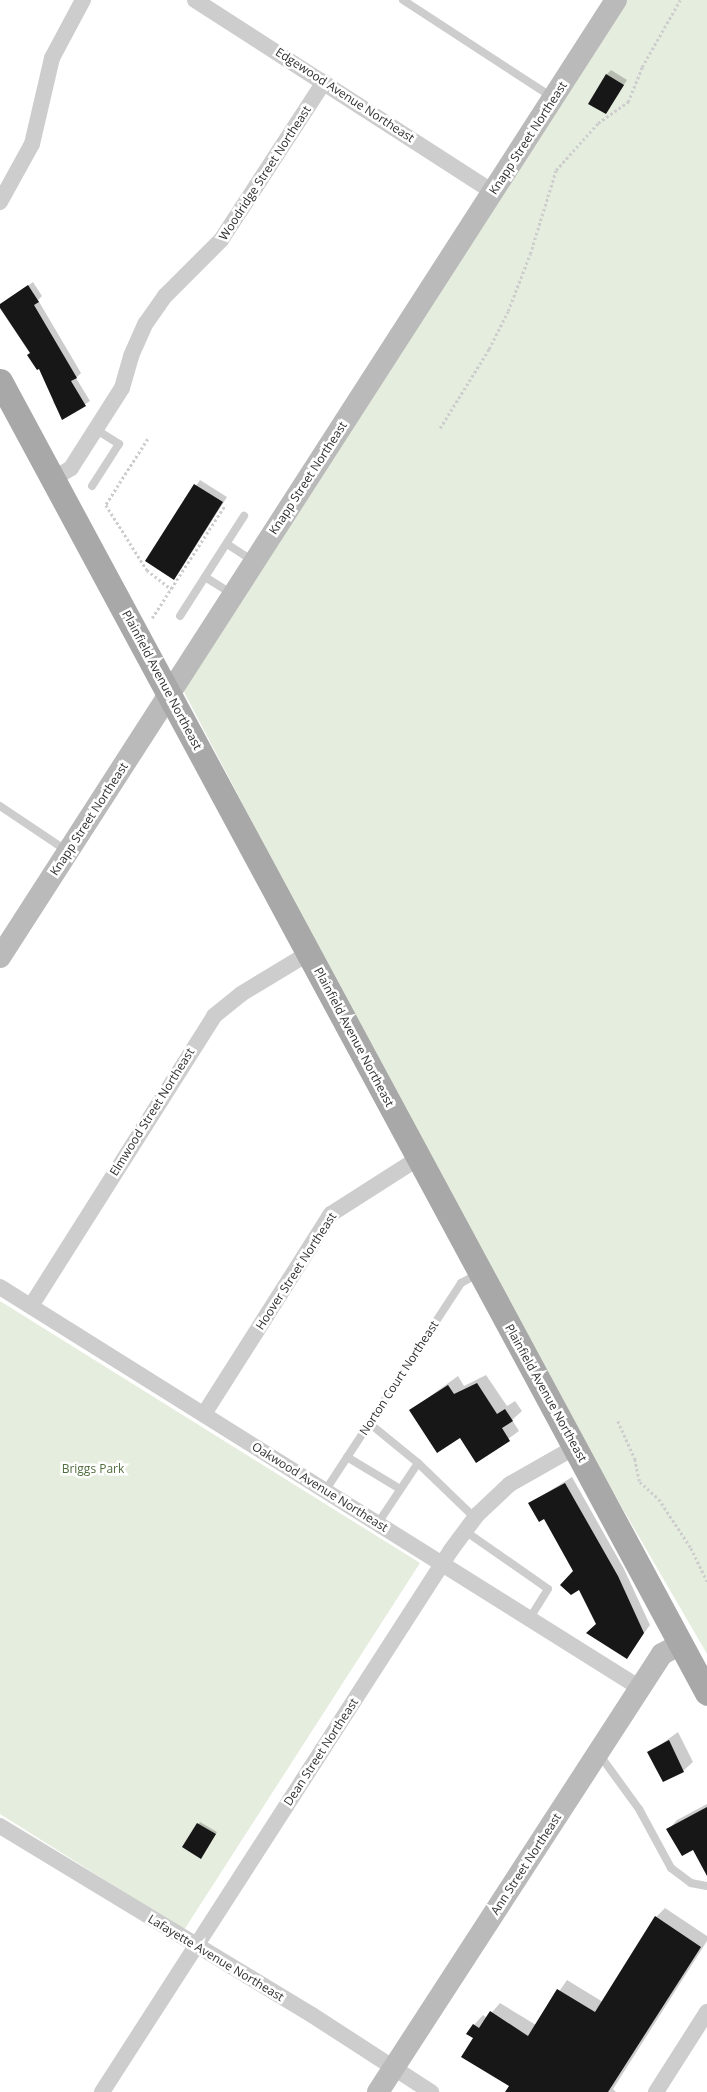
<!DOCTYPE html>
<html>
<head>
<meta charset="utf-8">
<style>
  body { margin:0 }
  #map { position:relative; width:707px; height:2092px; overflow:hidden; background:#fff; font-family:"Open Sans",sans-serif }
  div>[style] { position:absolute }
  .green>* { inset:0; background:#e5edde }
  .shadow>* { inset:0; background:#0003 }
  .building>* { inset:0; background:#171717 }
  .path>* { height:2.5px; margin-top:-1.25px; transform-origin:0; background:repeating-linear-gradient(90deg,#cdcdcd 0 2.5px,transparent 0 5px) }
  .lane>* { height:8px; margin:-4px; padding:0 4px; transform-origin:4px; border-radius:4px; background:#cdcdcd }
  .street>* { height:16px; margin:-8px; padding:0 8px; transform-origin:8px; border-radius:8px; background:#cdcdcd }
  .secondary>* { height:22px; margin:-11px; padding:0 11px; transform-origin:11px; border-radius:11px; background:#bababa }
  .primary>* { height:25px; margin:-12.5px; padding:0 12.5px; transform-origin:12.5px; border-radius:12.5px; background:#a8a8a8 }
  span { translate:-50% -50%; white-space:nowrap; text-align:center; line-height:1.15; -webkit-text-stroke:5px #fff; paint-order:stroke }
  .street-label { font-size:12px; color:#303030 }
  .park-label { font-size:12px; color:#506d3c }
</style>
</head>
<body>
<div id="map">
  <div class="green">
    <i style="clip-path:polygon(626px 0,707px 0,707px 1654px,508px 1311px,183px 690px)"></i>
    <i style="clip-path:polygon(0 1301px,420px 1563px,184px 1930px,0 1814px)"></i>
  </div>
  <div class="shadow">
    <i style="clip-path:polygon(611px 70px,627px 80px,606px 113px,607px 74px)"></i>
    <i style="clip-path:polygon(33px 282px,42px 296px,38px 300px,81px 373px,76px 378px,90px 401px,63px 418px,53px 402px,56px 399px,31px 353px,0 306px)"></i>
    <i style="clip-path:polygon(200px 480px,227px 497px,178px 574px,146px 561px)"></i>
    <i style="clip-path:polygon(486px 1375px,507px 1406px,515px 1401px,522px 1411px,512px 1420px,519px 1431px,476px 1462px,461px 1437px,411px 1410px,458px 1376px,464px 1386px)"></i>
    <i style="clip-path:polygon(572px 1477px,624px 1569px,650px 1625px,626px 1658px,598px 1624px,575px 1571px,545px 1517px,530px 1503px)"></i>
    <i style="clip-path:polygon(678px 1732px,693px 1762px,683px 1771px,649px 1753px)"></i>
    <i style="clip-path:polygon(707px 1804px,707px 1866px,693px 1848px,668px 1830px,677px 1820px)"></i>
    <i style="clip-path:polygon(200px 1822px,217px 1832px,202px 1855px,184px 1847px)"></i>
    <i style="clip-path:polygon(665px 1908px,707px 1936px,707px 1941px,613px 2089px,616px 2092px,507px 2092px,511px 2086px,475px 2038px,474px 2025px,483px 2015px,487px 2018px,500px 2003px,536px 2025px,567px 1980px,603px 2002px,656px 1917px)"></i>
  </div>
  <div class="building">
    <i style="clip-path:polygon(606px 74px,624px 85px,606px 114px,588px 104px)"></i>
    <i style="clip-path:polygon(28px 285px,39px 302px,34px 305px,77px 378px,71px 381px,86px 406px,62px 420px,39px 369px,37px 370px,27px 355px,30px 353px,0 308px,0 304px)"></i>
    <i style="clip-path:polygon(194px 484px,223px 502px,174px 580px,145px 561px)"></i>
    <i style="clip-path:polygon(477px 1383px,497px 1414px,505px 1409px,513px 1421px,502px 1428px,510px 1441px,476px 1463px,460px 1438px,437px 1453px,409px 1410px,448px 1385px,454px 1394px)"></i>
    <i style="clip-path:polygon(565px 1483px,618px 1576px,644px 1633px,627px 1659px,586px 1633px,596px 1624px,579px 1590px,571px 1595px,560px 1585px,573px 1571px,544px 1519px,539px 1522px,528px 1503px)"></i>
    <i style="clip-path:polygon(669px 1740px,684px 1772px,663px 1782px,647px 1752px)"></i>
    <i style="clip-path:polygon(707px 1807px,707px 1876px,693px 1850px,682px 1856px,666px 1829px)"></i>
    <i style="clip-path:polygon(197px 1823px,216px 1834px,201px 1859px,182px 1847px)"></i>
    <i style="clip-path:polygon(655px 1916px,701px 1947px,608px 2092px,505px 2092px,509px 2086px,461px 2057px,473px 2038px,466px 2034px,473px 2024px,479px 2028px,490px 2011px,528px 2036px,557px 1989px,595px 2012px)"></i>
  </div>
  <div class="path">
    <i style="left:440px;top:428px;width:93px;rotate:-58.2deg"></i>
    <i style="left:489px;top:349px;width:42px;rotate:-63.4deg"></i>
    <i style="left:508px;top:311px;width:61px;rotate:-68.9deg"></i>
    <i style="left:530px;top:254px;width:88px;rotate:-72.8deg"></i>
    <i style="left:556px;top:170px;width:63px;rotate:-48.2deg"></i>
    <i style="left:598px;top:123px;width:37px;rotate:-35deg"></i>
    <i style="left:628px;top:102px;width:38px;rotate:-68deg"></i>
    <i style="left:642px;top:67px;width:77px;rotate:-60.4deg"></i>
    <i style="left:148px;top:439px;width:78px;rotate:122.5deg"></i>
    <i style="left:106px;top:505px;width:77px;rotate:57.8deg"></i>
    <i style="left:147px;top:570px;width:31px;rotate:38deg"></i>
    <i style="left:152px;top:618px;width:135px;rotate:-57.1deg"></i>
    <i style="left:618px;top:1421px;width:42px;rotate:65.9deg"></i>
    <i style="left:635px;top:1459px;width:24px;rotate:78deg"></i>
    <i style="left:640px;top:1482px;width:25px;rotate:42deg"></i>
    <i style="left:659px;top:1499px;width:59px;rotate:56.9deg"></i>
    <i style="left:691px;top:1548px;width:37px;rotate:64deg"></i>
  </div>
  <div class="lane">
    <i style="left:403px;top:0;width:178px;rotate:33.1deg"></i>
    <i style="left:92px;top:486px;width:50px;rotate:-57.3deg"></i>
    <i style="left:119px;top:444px;width:26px;rotate:-148deg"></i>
    <i style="left:227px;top:544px;width:30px;rotate:33deg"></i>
    <i style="left:205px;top:577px;width:31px;rotate:32deg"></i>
    <i style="left:180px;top:616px;width:119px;rotate:-57.4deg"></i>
    <i style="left:0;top:806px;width:81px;rotate:33.9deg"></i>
    <i style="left:369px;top:1423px;width:63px;rotate:39.2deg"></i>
    <i style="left:418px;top:1463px;width:79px;rotate:44deg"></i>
    <i style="left:347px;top:1457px;width:62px;rotate:31.1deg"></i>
    <i style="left:325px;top:1491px;width:249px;rotate:-56.8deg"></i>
    <i style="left:461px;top:1283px;width:19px;rotate:-28deg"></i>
    <i style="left:378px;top:1523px;width:72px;rotate:-56.3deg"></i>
    <i style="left:465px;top:1531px;width:101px;rotate:34.9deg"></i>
    <i style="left:548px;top:1589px;width:34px;rotate:122deg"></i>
    <i style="left:599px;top:1754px;width:68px;rotate:54deg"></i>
    <i style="left:639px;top:1809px;width:67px;rotate:61.5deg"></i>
    <i style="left:671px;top:1868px;width:25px;rotate:37deg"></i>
    <i style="left:691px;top:1883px;width:16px;rotate:11deg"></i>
  </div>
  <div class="street">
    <i style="left:195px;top:0;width:354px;rotate:32.8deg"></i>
    <i style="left:0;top:202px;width:66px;rotate:-61.1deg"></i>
    <i style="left:32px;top:144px;width:88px;rotate:-76.9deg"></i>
    <i style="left:52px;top:58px;width:66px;rotate:-61.9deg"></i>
    <i style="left:53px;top:479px;width:21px;rotate:-31deg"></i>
    <i style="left:71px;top:468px;width:95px;rotate:-57.5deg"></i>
    <i style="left:122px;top:388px;width:33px;rotate:-74deg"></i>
    <i style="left:131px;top:356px;width:36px;rotate:-66deg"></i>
    <i style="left:146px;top:323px;width:33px;rotate:-55deg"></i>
    <i style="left:165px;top:296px;width:79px;rotate:-45deg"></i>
    <i style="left:221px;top:240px;width:189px;rotate:-56.9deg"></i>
    <i style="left:0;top:1287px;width:755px;rotate:32.07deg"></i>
    <i style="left:31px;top:1306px;width:343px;rotate:-57.7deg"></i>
    <i style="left:214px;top:1016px;width:35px;rotate:-39deg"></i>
    <i style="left:241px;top:994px;width:79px;rotate:-31.1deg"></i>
    <i style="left:204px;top:1414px;width:237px;rotate:-57.6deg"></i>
    <i style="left:331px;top:1214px;width:104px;rotate:-32.5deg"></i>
    <i style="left:0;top:1826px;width:365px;rotate:31.2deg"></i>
    <i style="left:312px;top:2015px;width:142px;rotate:32.9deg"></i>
    <i style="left:102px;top:2092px;width:645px;rotate:-57.22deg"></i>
    <i style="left:451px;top:1550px;width:44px;rotate:-53.4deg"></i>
    <i style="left:477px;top:1515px;width:45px;rotate:-43.2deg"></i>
    <i style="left:510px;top:1484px;width:75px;rotate:-29.6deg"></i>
    <i style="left:656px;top:2092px;width:95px;rotate:-57.5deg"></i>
  </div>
  <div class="secondary">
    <i style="left:0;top:957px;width:1138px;rotate:-57.23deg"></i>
    <i style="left:378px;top:2092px;width:522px;rotate:-57.04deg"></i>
    <i style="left:662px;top:1654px;width:21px;rotate:-28deg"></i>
  </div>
  <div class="primary">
    <i style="left:0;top:381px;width:1490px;rotate:61.68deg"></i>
  </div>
  <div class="street-label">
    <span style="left:345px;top:95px;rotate:33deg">Edgewood Avenue Northeast</span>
    <span style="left:528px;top:138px;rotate:-57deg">Knapp Street Northeast</span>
    <span style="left:265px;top:173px;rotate:-57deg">Woodridge Street Northeast</span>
    <span style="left:308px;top:478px;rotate:-57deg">Knapp Street Northeast</span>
    <span style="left:162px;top:680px;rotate:62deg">Plainfield Avenue Northeast</span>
    <span style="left:89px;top:819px;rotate:-57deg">Knapp Street Northeast</span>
    <span style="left:354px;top:1037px;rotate:62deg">Plainfield Avenue Northeast</span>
    <span style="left:152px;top:1112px;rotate:-58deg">Elmwood Street Northeast</span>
    <span style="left:296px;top:1271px;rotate:-57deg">Hoover Street Northeast</span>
    <span style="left:399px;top:1378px;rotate:-57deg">Norton Court Northeast</span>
    <span style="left:546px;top:1393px;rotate:61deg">Plainfield Avenue Northeast</span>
    <span style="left:320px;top:1487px;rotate:32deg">Oakwood Avenue Northeast</span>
    <span style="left:321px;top:1752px;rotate:-57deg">Dean Street Northeast</span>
    <span style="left:526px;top:1864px;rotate:-57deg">Ann Street Northeast</span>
    <span style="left:216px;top:1958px;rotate:31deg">Lafayette Avenue Northeast</span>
  </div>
  <div class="park-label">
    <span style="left:93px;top:1469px">Briggs Park</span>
  </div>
</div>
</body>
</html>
